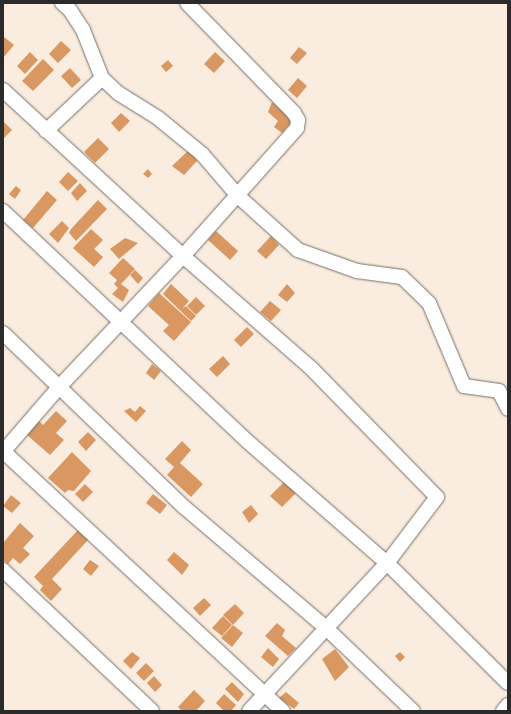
<!DOCTYPE html>
<html>
<head>
<meta charset="utf-8">
<style>
  body { margin:0 }
  #map { position:relative; width:511px; height:714px; overflow:hidden; background:#faeddf; font-family:"Shantell Sans",sans-serif }
  div>[style] { position:absolute }
  .building>* { inset:0; background:#d99762 }
  .roads { filter:drop-shadow(0 0 1px #736f6a) drop-shadow(0 0 1px #736f6a) }
  .minor>* { height:14px; margin:-7px; padding:0 7px; transform-origin:7px; border-radius:7px; background:#fff }
  span { translate:-50% -50%; white-space:nowrap; text-align:center; line-height:1.15; -webkit-text-stroke:3.5px #fff; paint-order:stroke }
  .frame { position:absolute; inset:0; border:4px solid #2b2b2b; pointer-events:none }
</style>
</head>
<body>
<div id="map">
  <div class="building">
    <i style="clip-path:polygon(4px 37px,14px 45px,3px 58px,3px 38px)"></i>
    <i style="clip-path:polygon(61px 41px,71px 50px,58px 63px,49px 54px)"></i>
    <i style="clip-path:polygon(299px 47px,307px 53px,297px 64px,290px 58px)"></i>
    <i style="clip-path:polygon(30px 52px,38px 60px,25px 74px,17px 66px)"></i>
    <i style="clip-path:polygon(215px 52px,225px 61px,214px 73px,204px 64px)"></i>
    <i style="clip-path:polygon(43px 59px,54px 70px,33px 91px,22px 81px)"></i>
    <i style="clip-path:polygon(168px 60px,173px 66px,166px 72px,161px 66px)"></i>
    <i style="clip-path:polygon(70px 68px,81px 80px,72px 88px,61px 76px)"></i>
    <i style="clip-path:polygon(298px 78px,307px 86px,297px 98px,288px 90px)"></i>
    <i style="clip-path:polygon(272px 102px,293px 120px,282px 133px,274px 127px,278px 121px,268px 112px)"></i>
    <i style="clip-path:polygon(121px 113px,130px 121px,119px 132px,111px 123px)"></i>
    <i style="clip-path:polygon(4px 122px,12px 130px,3px 139px,3px 123px)"></i>
    <i style="clip-path:polygon(98px 138px,109px 149px,95px 163px,84px 152px)"></i>
    <i style="clip-path:polygon(190px 149px,197px 161px,184px 175px,172px 166px)"></i>
    <i style="clip-path:polygon(148px 169px,152px 174px,148px 178px,143px 174px)"></i>
    <i style="clip-path:polygon(68px 172px,78px 181px,68px 191px,59px 182px)"></i>
    <i style="clip-path:polygon(80px 183px,87px 191px,77px 201px,71px 193px)"></i>
    <i style="clip-path:polygon(16px 186px,21px 190px,15px 199px,9px 194px)"></i>
    <i style="clip-path:polygon(47px 191px,57px 200px,33px 228px,23px 220px)"></i>
    <i style="clip-path:polygon(98px 200px,107px 209px,76px 241px,69px 233px,71px 229px)"></i>
    <i style="clip-path:polygon(62px 221px,69px 228px,58px 243px,49px 234px)"></i>
    <i style="clip-path:polygon(91px 229px,103px 240px,94px 249px,103px 257px,94px 267px,73px 248px)"></i>
    <i style="clip-path:polygon(216px 231px,238px 251px,230px 260px,208px 240px)"></i>
    <i style="clip-path:polygon(271px 236px,279px 245px,266px 259px,257px 251px)"></i>
    <i style="clip-path:polygon(125px 238px,138px 243px,119px 259px,110px 249px)"></i>
    <i style="clip-path:polygon(123px 258px,135px 269px,121px 284px,129px 290px,123px 302px,112px 294px,118px 288px,114px 284px,117px 280px,109px 273px)"></i>
    <i style="clip-path:polygon(135px 270px,143px 278px,138px 284px,130px 275px)"></i>
    <i style="clip-path:polygon(171px 284px,189px 301px,182px 309px,186px 306px,196px 316px,191px 321px,163px 294px)"></i>
    <i style="clip-path:polygon(287px 284px,295px 293px,287px 302px,278px 295px)"></i>
    <i style="clip-path:polygon(159px 293px,191px 322px,174px 341px,163px 331px,169px 325px,148px 306px)"></i>
    <i style="clip-path:polygon(196px 297px,205px 306px,196px 315px,187px 306px)"></i>
    <i style="clip-path:polygon(270px 301px,281px 310px,271px 321px,260px 312px)"></i>
    <i style="clip-path:polygon(247px 327px,254px 334px,241px 347px,234px 340px)"></i>
    <i style="clip-path:polygon(223px 356px,230px 364px,217px 377px,209px 369px)"></i>
    <i style="clip-path:polygon(152px 364px,161px 371px,154px 380px,146px 373px)"></i>
    <i style="clip-path:polygon(140px 406px,146px 411px,136px 422px,124px 411px,130px 408px,135px 412px)"></i>
    <i style="clip-path:polygon(56px 411px,67px 421px,56px 433px,64px 440px,50px 455px,27px 435px,39px 421px,43px 425px)"></i>
    <i style="clip-path:polygon(88px 432px,96px 440px,86px 451px,78px 442px)"></i>
    <i style="clip-path:polygon(182px 441px,191px 450px,180px 463px,203px 484px,191px 497px,167px 475px,174px 467px,165px 459px)"></i>
    <i style="clip-path:polygon(72px 452px,91px 471px,74px 491px,68px 490px,65px 493px,48px 478px)"></i>
    <i style="clip-path:polygon(285px 481px,297px 492px,282px 507px,270px 496px)"></i>
    <i style="clip-path:polygon(85px 484px,93px 492px,83px 502px,75px 494px)"></i>
    <i style="clip-path:polygon(153px 494px,167px 505px,160px 514px,146px 503px)"></i>
    <i style="clip-path:polygon(11px 495px,21px 503px,12px 513px,3px 506px)"></i>
    <i style="clip-path:polygon(251px 505px,258px 514px,249px 523px,242px 512px)"></i>
    <i style="clip-path:polygon(20px 523px,34px 536px,23px 548px,30px 554px,20px 564px,13px 558px,8px 564px,3px 560px,3px 543px)"></i>
    <i style="clip-path:polygon(78px 530px,88px 540px,52px 579px,62px 589px,51px 601px,40px 590px,43px 586px,34px 577px)"></i>
    <i style="clip-path:polygon(174px 552px,189px 565px,182px 575px,167px 560px)"></i>
    <i style="clip-path:polygon(90px 560px,99px 566px,91px 576px,83px 569px)"></i>
    <i style="clip-path:polygon(204px 598px,211px 605px,200px 616px,193px 608px)"></i>
    <i style="clip-path:polygon(235px 604px,244px 613px,233px 625px,223px 615px)"></i>
    <i style="clip-path:polygon(223px 616px,232px 625px,222px 636px,212px 628px)"></i>
    <i style="clip-path:polygon(277px 623px,285px 630px,282px 636px,296px 648px,288px 656px,265px 636px)"></i>
    <i style="clip-path:polygon(233px 625px,243px 633px,232px 647px,221px 638px)"></i>
    <i style="clip-path:polygon(268px 648px,279px 659px,273px 667px,261px 657px)"></i>
    <i style="clip-path:polygon(335px 649px,349px 667px,335px 681px,322px 659px)"></i>
    <i style="clip-path:polygon(132px 652px,140px 658px,131px 669px,123px 661px)"></i>
    <i style="clip-path:polygon(400px 652px,405px 657px,400px 662px,395px 656px)"></i>
    <i style="clip-path:polygon(146px 663px,154px 671px,144px 681px,136px 673px)"></i>
    <i style="clip-path:polygon(154px 676px,162px 685px,155px 692px,147px 683px)"></i>
    <i style="clip-path:polygon(232px 682px,244px 694px,238px 702px,225px 689px)"></i>
    <i style="clip-path:polygon(194px 690px,205px 701px,196px 711px,182px 711px,178px 707px)"></i>
    <i style="clip-path:polygon(286px 692px,299px 703px,294px 709px,279px 698px)"></i>
    <i style="clip-path:polygon(224px 694px,236px 705px,231px 711px,224px 711px,216px 703px)"></i>
  </div>
  <div class="roads">
    <div class="minor">
      <i style="left:62px;top:3px;width:11px;rotate:41deg"></i>
      <i style="left:70px;top:10px;width:24px;rotate:57deg"></i>
      <i style="left:83px;top:30px;width:52px;rotate:68.4deg"></i>
      <i style="left:102px;top:78px;width:22px;rotate:43deg"></i>
      <i style="left:118px;top:93px;width:47px;rotate:32deg"></i>
      <i style="left:158px;top:118px;width:57px;rotate:39.3deg"></i>
      <i style="left:202px;top:154px;width:55px;rotate:49.4deg"></i>
      <i style="left:238px;top:196px;width:81px;rotate:42deg"></i>
      <i style="left:298px;top:250px;width:63px;rotate:19.6deg"></i>
      <i style="left:357px;top:271px;width:45px;rotate:7.6deg"></i>
      <i style="left:402px;top:277px;width:37px;rotate:44deg"></i>
      <i style="left:429px;top:303px;width:90px;rotate:67.1deg"></i>
      <i style="left:464px;top:386px;width:35px;rotate:8deg"></i>
      <i style="left:499px;top:391px;width:20px;rotate:63deg"></i>
      <i style="left:3px;top:90px;width:245px;rotate:42.7deg"></i>
      <i style="left:183px;top:256px;width:170px;rotate:41.2deg"></i>
      <i style="left:311px;top:368px;width:180px;rotate:45.7deg"></i>
      <i style="left:437px;top:497px;width:83px;rotate:127.1deg"></i>
      <i style="left:387px;top:563px;width:202px;rotate:133deg"></i>
      <i style="left:46px;top:131px;width:77px;rotate:-43.4deg"></i>
      <i style="left:3px;top:211px;width:335px;rotate:43.3deg"></i>
      <i style="left:247px;top:441px;width:186px;rotate:41.1deg"></i>
      <i style="left:387px;top:563px;width:170px;rotate:44.8deg"></i>
      <i style="left:3px;top:333px;width:251px;rotate:43.9deg"></i>
      <i style="left:184px;top:507px;width:185px;rotate:40.4deg"></i>
      <i style="left:325px;top:627px;width:122px;rotate:43.7deg"></i>
      <i style="left:3px;top:451px;width:382px;rotate:42.9deg"></i>
      <i style="left:3px;top:452px;width:87px;rotate:-49.2deg"></i>
      <i style="left:60px;top:386px;width:179px;rotate:-46.6deg"></i>
      <i style="left:183px;top:256px;width:171px;rotate:-48.3deg"></i>
      <i style="left:297px;top:128px;width:8px;rotate:-83deg"></i>
      <i style="left:298px;top:120px;width:8px;rotate:-120deg"></i>
      <i style="left:294px;top:113px;width:153px;rotate:-134.2deg"></i>
      <i style="left:3px;top:570px;width:205px;rotate:43.4deg"></i>
      <i style="left:503px;top:711px;width:8px;rotate:-50deg"></i>
    </div>
  </div>
  <div class="frame"></div>
</div>
</body>
</html>
